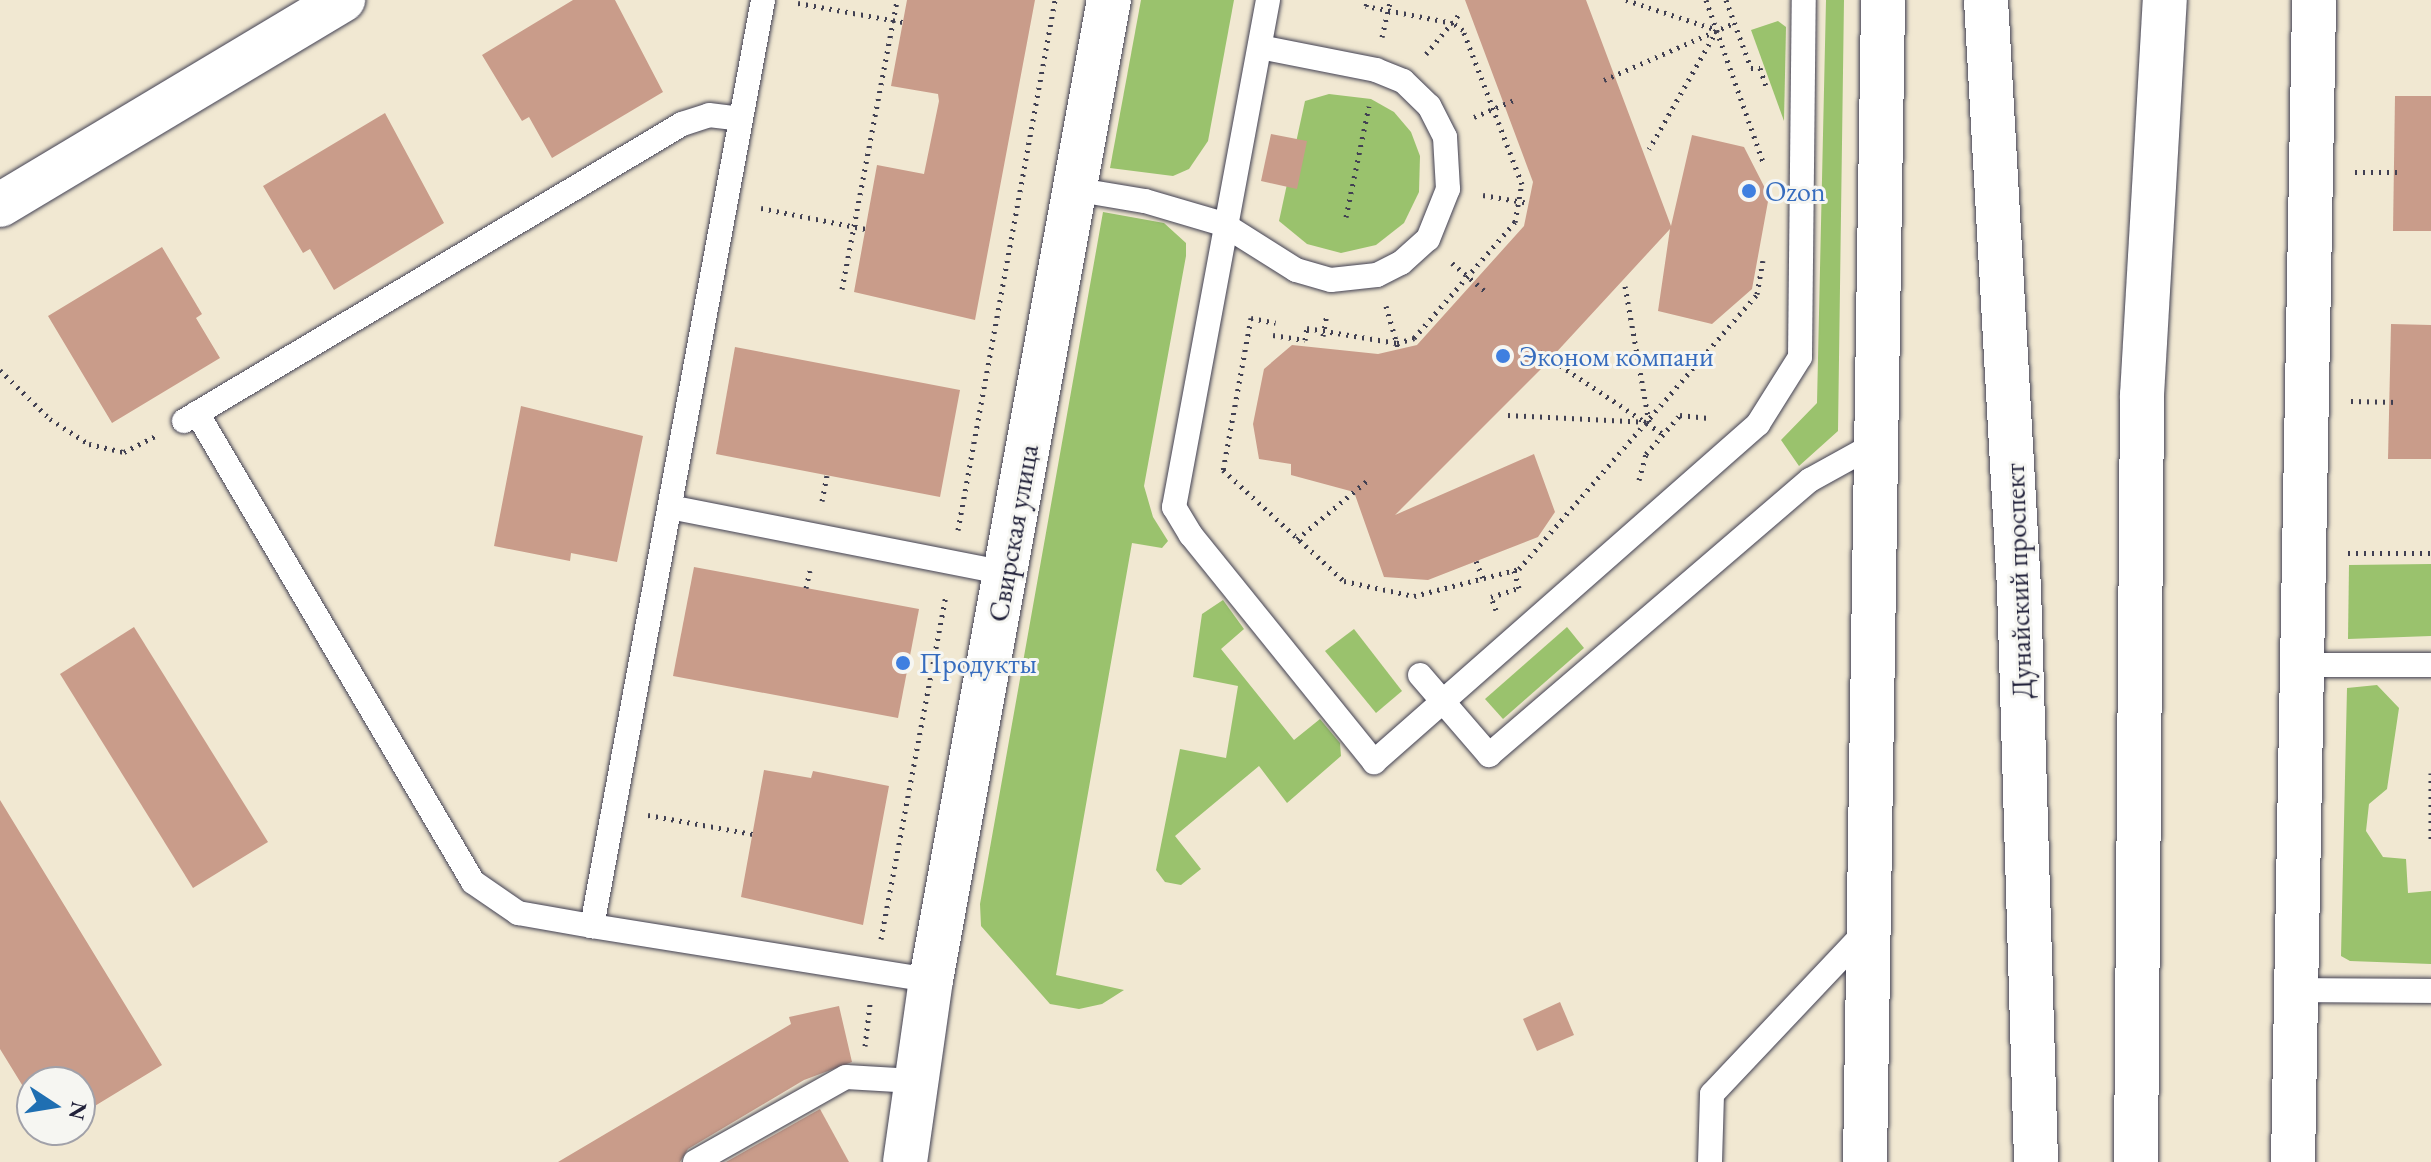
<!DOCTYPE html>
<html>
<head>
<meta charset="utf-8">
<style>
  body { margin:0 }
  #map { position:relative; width:2431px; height:1162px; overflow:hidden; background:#f1e8d2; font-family:"EB Garamond",serif }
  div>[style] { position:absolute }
  .green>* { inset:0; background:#9ac26d }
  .building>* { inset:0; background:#c99c8a }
  .path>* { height:5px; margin-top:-2.5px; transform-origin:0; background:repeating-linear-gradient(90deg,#414052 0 2px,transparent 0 8px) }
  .roads { filter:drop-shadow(0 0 2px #414052) drop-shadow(0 0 2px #414052) }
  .service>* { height:24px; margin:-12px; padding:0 12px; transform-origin:12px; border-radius:12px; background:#fff }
  .minor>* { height:44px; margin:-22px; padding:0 22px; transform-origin:22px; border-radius:22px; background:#fff }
  .tertiary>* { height:44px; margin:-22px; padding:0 22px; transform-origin:22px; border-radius:22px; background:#fff }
  .secondary>* { height:44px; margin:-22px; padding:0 22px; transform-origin:22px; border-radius:22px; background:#fff }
  .dots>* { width:22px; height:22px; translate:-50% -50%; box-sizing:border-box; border:4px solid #f6f6f2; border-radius:50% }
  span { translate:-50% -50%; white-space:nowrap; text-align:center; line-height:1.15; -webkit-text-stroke:6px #f6f6f2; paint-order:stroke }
  .shop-label { font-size:28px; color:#366cbe }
  .left { translate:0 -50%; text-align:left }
  .street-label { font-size:28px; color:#22223b }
  .north { position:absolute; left:16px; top:1066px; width:80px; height:80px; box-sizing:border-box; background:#f6f6f2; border:2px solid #a1a1a9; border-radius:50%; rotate:102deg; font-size:22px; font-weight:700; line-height:32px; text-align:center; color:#22223b }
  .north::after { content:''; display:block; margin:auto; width:28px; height:36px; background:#1f6fb2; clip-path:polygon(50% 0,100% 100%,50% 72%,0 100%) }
</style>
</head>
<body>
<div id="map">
  <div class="green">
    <i style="clip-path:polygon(1141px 0,1234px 0,1208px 141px,1189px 169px,1173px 176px,1110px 168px)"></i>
    <i style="clip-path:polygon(1826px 0,1844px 0,1838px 431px,1799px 466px,1781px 440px,1817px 403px)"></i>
    <i style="clip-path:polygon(1778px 21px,1786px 27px,1784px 121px,1751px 30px)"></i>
    <i style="clip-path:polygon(1329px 94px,1371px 99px,1394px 112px,1411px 132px,1420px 156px,1419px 192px,1404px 223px,1376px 245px,1341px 253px,1307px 244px,1279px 221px,1305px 101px)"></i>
    <i style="clip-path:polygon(1103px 212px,1164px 223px,1186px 243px,1186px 256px,1144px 486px,1153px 517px,1168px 541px,1162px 548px,1132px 543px,1056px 975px,1124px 990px,1102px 1004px,1079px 1009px,1050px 1004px,981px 926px,980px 904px)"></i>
    <i style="clip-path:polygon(2431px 564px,2431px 636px,2348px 639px,2349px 565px)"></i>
    <i style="clip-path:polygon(1223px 600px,1244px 629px,1221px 649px,1294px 740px,1320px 719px,1340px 743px,1341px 756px,1287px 803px,1259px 766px,1175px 836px,1201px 869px,1181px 885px,1165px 882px,1156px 870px,1180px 749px,1226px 758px,1238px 686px,1193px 677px,1202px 614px)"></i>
    <i style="clip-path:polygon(1567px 627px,1584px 648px,1503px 719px,1485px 699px)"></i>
    <i style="clip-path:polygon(1354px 629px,1402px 691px,1376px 713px,1325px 651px)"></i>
    <i style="clip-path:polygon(2377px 685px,2399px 708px,2387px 789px,2369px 804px,2366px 831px,2383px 857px,2406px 859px,2408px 893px,2431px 891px,2431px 964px,2350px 961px,2341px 956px,2347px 688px)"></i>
  </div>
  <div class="building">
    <i style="clip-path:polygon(573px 0,615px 0,663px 92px,552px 158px,529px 117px,522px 121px,482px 55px)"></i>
    <i style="clip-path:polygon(907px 0,1035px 0,975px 320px,854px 292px,877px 165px,924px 174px,939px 101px,938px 94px,891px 86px)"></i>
    <i style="clip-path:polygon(1465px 0,1586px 0,1671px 226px,1692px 135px,1744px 147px,1769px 196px,1752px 289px,1712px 324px,1658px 311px,1670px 229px,1540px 370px,1395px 515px,1534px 454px,1555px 512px,1538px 537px,1428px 580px,1384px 577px,1354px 492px,1291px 475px,1291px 464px,1259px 459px,1253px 424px,1264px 369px,1292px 345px,1378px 354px,1417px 345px,1524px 226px,1533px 182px)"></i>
    <i style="clip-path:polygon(2395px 96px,2431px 96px,2431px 231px,2393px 231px)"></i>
    <i style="clip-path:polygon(385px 113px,444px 223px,334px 290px,310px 249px,303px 253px,263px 186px)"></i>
    <i style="clip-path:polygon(1271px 134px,1307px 141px,1297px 189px,1261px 181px)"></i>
    <i style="clip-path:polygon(162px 247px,202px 314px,196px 318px,220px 358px,112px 423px,48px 316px)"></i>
    <i style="clip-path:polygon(2391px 324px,2431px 325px,2431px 459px,2388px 459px)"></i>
    <i style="clip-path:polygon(735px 347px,960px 390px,940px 497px,716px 454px)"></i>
    <i style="clip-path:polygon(521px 406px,643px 436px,617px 562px,571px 553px,570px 561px,494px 546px)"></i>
    <i style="clip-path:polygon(694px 567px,919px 609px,898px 718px,673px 676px)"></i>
    <i style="clip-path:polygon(134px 627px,268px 842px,193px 888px,60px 674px)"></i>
    <i style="clip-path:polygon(764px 770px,811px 778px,813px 771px,889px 786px,863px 925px,741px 897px)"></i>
    <i style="clip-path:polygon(0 800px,162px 1065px,80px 1115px,80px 1082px,32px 1082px,32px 1101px,0 1049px)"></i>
    <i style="clip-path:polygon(1560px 1002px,1574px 1035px,1537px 1051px,1523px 1019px)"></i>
    <i style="clip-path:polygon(839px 1006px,852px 1062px,804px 1080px,688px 1149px,680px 1162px,558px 1162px,791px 1024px,789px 1017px)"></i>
    <i style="clip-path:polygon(820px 1109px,849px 1162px,726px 1162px)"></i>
  </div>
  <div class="path">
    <i style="left:1626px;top:0;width:96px;rotate:18.2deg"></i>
    <i style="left:1717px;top:30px;width:137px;rotate:119.7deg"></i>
    <i style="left:1706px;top:0;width:175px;rotate:70.6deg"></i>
    <i style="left:1726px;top:0;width:72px;rotate:69.8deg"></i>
    <i style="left:1751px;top:68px;width:9px"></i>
    <i style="left:1760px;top:68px;width:19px;rotate:72deg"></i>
    <i style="left:798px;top:3px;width:107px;rotate:10.3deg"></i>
    <i style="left:1382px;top:37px;width:35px;rotate:-77deg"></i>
    <i style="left:1426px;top:54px;width:55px;rotate:-50.2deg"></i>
    <i style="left:1604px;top:80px;width:142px;rotate:-23.7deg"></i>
    <i style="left:1474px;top:117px;width:43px;rotate:-23deg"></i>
    <i style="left:2355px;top:172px;width:47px"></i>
    <i style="left:1483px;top:195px;width:47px;rotate:9.9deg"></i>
    <i style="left:761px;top:208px;width:107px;rotate:11.3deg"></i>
    <i style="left:1346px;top:217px;width:113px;rotate:-78.3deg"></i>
    <i style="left:1452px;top:263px;width:43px;rotate:40.3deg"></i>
    <i style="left:842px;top:289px;width:294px;rotate:-79.2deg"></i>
    <i style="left:1386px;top:306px;width:47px;rotate:73.9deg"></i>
    <i style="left:1251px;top:318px;width:155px;rotate:100.4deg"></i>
    <i style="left:1223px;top:470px;width:164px;rotate:42.5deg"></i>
    <i style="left:1344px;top:581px;width:72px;rotate:12.1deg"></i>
    <i style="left:1414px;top:596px;width:108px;rotate:-14.4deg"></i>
    <i style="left:1519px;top:569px;width:364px;rotate:-49.1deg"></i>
    <i style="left:1757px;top:294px;width:34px;rotate:-80deg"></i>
    <i style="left:1251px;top:318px;width:25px;rotate:11deg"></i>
    <i style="left:1273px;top:335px;width:32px;rotate:9deg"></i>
    <i style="left:1305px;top:340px;width:12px;rotate:-81deg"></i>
    <i style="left:1307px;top:328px;width:91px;rotate:9.5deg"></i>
    <i style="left:1397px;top:343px;width:18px;rotate:-16deg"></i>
    <i style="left:1414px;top:338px;width:154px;rotate:-49deg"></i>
    <i style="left:1515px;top:222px;width:39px;rotate:-80deg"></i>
    <i style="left:1522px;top:184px;width:165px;rotate:-111deg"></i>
    <i style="left:1463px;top:30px;width:12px;rotate:-145deg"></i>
    <i style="left:1453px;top:23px;width:89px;rotate:-168.9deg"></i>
    <i style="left:1366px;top:6px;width:6px;rotate:-72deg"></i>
    <i style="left:1323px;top:336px;width:22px;rotate:-80deg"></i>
    <i style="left:1540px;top:352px;width:148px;rotate:33.7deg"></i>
    <i style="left:0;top:370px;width:70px;rotate:44.4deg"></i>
    <i style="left:50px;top:419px;width:46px;rotate:32.7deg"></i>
    <i style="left:89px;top:444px;width:36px;rotate:13deg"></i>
    <i style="left:124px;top:452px;width:35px;rotate:-27deg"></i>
    <i style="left:2351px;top:401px;width:47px;rotate:1.2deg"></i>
    <i style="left:1508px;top:415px;width:141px;rotate:2.8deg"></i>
    <i style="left:1649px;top:422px;width:138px;rotate:-100deg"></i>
    <i style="left:1639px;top:480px;width:27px;rotate:-75deg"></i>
    <i style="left:1646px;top:454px;width:52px;rotate:-48.9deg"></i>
    <i style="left:1680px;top:415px;width:31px;rotate:6deg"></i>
    <i style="left:822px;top:501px;width:26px;rotate:-79deg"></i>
    <i style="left:958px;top:530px;width:539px;rotate:-79.63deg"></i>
    <i style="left:1297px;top:539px;width:92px;rotate:-39.7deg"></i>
    <i style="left:2348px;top:553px;width:83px"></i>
    <i style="left:1476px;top:561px;width:18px;rotate:68deg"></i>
    <i style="left:806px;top:588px;width:18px;rotate:-77deg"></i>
    <i style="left:1496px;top:610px;width:14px;rotate:-111deg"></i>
    <i style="left:1491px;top:597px;width:29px;rotate:-18deg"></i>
    <i style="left:1519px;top:588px;width:19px;rotate:-106deg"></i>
    <i style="left:2431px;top:773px;width:67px;rotate:90deg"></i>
    <i style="left:648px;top:815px;width:107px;rotate:10.3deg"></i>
    <i style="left:881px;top:939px;width:350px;rotate:-79.3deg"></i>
    <i style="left:865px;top:1046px;width:42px;rotate:-83.2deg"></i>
  </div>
  <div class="roads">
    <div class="service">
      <i style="left:763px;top:0;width:942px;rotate:100.46deg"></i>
      <i style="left:592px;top:926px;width:343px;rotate:9.1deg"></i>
      <i style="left:1268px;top:0;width:516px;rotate:100.5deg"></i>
      <i style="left:1174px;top:507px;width:33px;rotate:59deg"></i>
      <i style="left:1191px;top:535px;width:292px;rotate:51.1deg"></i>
      <i style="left:1374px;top:762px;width:512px;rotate:-41.35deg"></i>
      <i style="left:1758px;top:424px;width:79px;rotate:-57.9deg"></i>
      <i style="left:1800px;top:357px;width:357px;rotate:-89.4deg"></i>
      <i style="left:1073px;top:189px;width:73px;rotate:9.5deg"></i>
      <i style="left:1145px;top:201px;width:81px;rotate:16.4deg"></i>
      <i style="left:1223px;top:224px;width:86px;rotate:32.2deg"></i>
      <i style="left:1296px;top:270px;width:36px;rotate:16deg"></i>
      <i style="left:1331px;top:280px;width:46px;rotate:-6.2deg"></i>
      <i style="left:1377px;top:275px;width:27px;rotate:-27deg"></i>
      <i style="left:1401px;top:263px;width:36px;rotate:-42deg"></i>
      <i style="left:1428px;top:239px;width:54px;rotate:-68.2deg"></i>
      <i style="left:1448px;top:189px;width:52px;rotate:-93.3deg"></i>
      <i style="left:1445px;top:137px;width:35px;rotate:-117deg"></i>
      <i style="left:1429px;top:106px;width:36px;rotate:-136deg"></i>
      <i style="left:1403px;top:81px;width:29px;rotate:-158deg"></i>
      <i style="left:1376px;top:70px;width:118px;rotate:-168.8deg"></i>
      <i style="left:197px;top:413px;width:544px;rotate:59.52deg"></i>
      <i style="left:473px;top:882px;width:55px;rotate:34.6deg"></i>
      <i style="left:518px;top:913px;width:75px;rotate:10deg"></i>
      <i style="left:184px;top:421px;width:580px;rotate:-30.81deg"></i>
      <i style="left:682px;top:124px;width:28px;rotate:-18deg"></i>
      <i style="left:709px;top:115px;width:32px;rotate:7deg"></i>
      <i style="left:670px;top:507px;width:342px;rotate:11.1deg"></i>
      <i style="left:2300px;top:665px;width:131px"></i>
      <i style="left:1420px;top:675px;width:106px;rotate:49.2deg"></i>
      <i style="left:1489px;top:755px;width:423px;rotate:-40.6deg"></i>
      <i style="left:1810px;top:480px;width:77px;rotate:-28.9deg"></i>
      <i style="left:2297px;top:990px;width:134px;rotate:0.4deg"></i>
      <i style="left:695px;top:1162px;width:173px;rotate:-29.4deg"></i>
      <i style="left:846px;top:1077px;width:68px;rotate:3.4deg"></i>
      <i style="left:1710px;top:1162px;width:68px;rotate:-88.3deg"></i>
      <i style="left:1712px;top:1094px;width:227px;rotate:-46.6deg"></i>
    </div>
    <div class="minor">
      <i style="left:0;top:205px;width:400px;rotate:-30.9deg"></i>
      <i style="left:905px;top:1162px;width:184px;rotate:-81.9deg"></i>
      <i style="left:931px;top:980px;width:996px;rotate:-79.71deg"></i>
    </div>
    <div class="tertiary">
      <i style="left:2293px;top:1162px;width:1162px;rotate:-88.96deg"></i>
    </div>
    <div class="secondary">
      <i style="left:1986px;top:0;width:589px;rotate:86.79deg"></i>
      <i style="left:2019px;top:588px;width:574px;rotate:88.3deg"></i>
      <i style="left:1865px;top:1162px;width:1162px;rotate:-89.11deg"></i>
      <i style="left:2136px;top:1162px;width:767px;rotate:-89.55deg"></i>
      <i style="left:2142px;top:395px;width:396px;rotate:-86.7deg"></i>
    </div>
  </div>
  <div class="dots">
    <i style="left:1749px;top:191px;background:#3f7fe0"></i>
    <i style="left:1503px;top:356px;background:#3f7fe0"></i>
    <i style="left:903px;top:663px;background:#3f7fe0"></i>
  </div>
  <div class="shop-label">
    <span class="left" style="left:1765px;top:191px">Ozon</span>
    <span class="left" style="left:1519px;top:356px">Эконом компани</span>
    <span class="left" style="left:919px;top:663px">Продукты</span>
  </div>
  <div class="street-label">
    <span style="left:1013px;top:533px;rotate:-80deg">Свирская улица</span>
    <span style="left:2018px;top:581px;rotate:-92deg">Дунайский проспект</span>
  </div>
  <div class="north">N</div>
</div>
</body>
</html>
